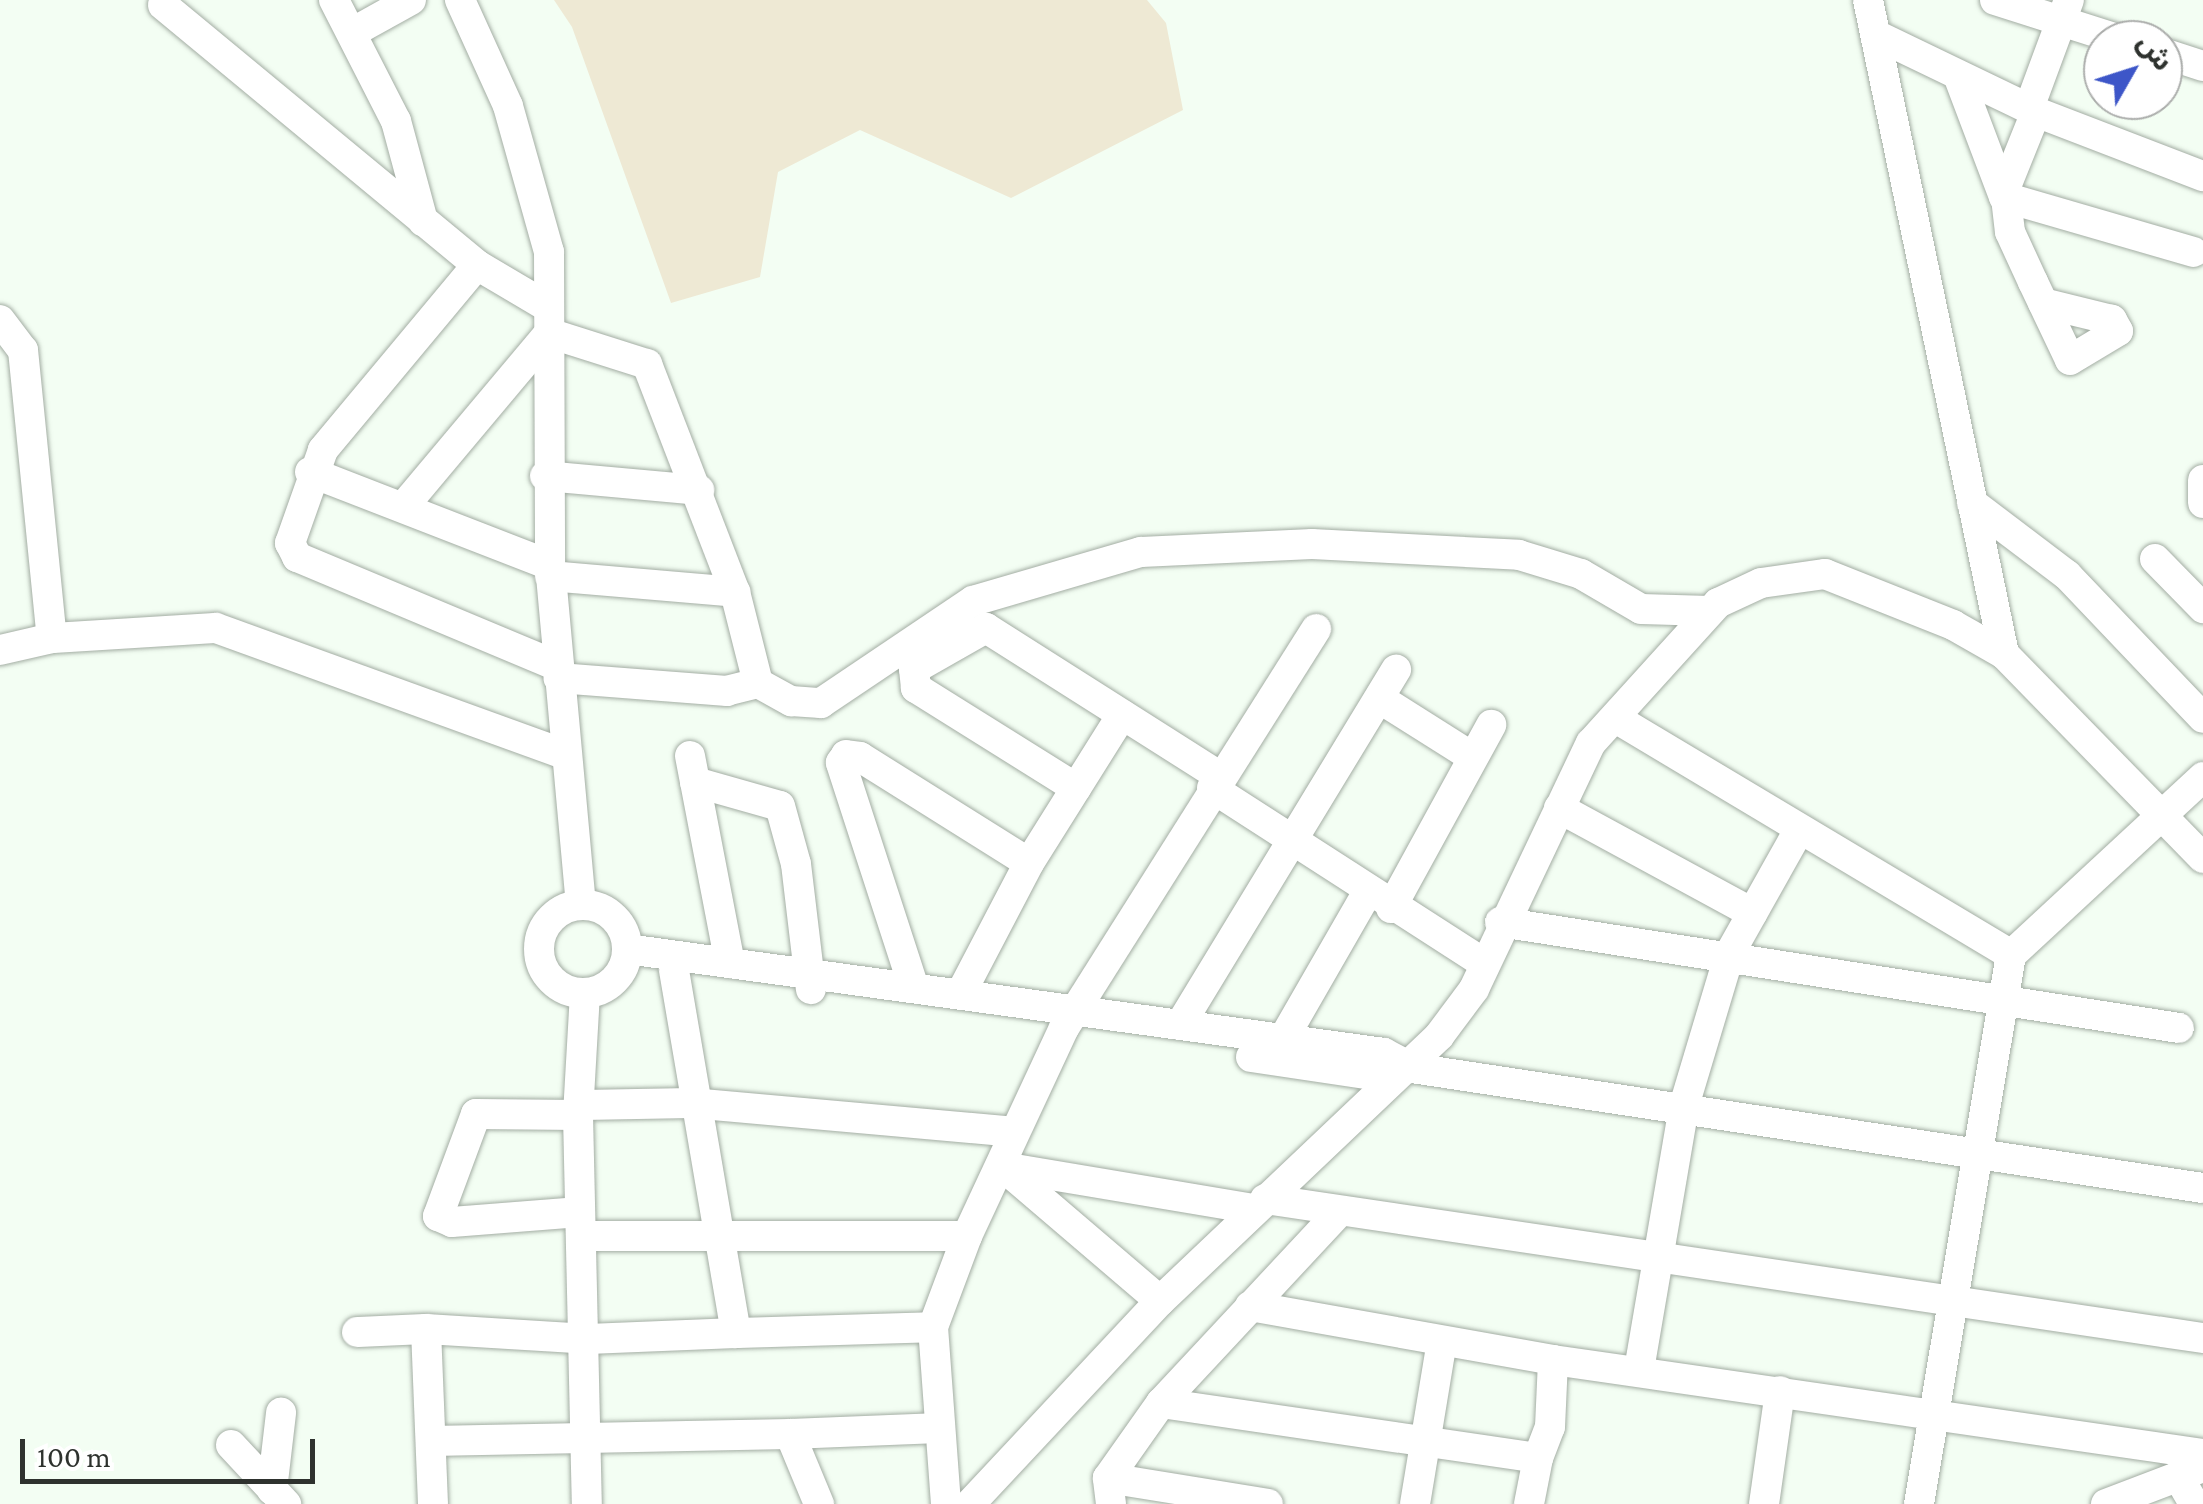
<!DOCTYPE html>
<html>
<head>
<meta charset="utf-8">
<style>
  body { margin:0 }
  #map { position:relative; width:2203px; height:1504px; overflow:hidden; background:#f3fef3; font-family:"Crimson Pro","Noto Sans Arabic",serif }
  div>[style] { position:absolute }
  .green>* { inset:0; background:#eee9d4 }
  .roads { filter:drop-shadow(0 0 2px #a3ada3) drop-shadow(0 0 2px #a3ada3) }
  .minor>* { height:30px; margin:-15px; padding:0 15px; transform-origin:15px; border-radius:15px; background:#fff }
  .minor>.ring { margin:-15px; padding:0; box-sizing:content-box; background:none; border:30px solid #fff; border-radius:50% }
  span { translate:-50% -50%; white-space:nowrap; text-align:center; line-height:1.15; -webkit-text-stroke:8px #fff; paint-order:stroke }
  .north { position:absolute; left:2083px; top:20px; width:100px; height:100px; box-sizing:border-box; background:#fff; border:2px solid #abadab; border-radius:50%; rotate:51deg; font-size:28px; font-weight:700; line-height:40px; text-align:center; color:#2e322e }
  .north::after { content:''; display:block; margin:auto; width:35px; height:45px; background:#3d56c8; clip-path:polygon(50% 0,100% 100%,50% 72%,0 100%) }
  .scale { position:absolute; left:20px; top:1439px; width:295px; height:45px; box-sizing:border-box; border:5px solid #2e322e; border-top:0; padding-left:12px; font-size:30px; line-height:35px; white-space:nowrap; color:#2e322e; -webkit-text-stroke:8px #fff; paint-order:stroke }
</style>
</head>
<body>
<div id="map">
  <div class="green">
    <i style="clip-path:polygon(554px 0,1147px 0,1166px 23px,1183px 110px,1011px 198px,860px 130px,778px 172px,760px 277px,671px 303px,572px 27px)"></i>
  </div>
  <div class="roads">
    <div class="minor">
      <i style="left:334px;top:0;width:136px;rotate:62.9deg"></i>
      <i style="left:396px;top:121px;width:104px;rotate:74.9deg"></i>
      <i style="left:460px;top:0;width:116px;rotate:65.6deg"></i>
      <i style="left:508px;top:106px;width:152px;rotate:74.3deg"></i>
      <i style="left:549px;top:252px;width:313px;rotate:89.8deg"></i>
      <i style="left:550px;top:565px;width:340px;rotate:84.8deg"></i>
      <i style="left:1868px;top:0;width:668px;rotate:78.25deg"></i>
      <i style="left:1995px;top:0;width:131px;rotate:17.7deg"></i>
      <i style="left:163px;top:5px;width:408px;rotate:39.6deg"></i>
      <i style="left:355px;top:31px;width:64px;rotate:-29deg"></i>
      <i style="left:1876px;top:35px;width:178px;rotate:25.7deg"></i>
      <i style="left:2036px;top:112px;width:179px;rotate:21deg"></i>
      <i style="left:2163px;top:53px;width:42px;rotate:18deg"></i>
      <i style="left:1959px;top:78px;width:127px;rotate:69.3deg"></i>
      <i style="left:2004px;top:197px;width:197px;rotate:16.2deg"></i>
      <i style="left:2029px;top:108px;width:115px;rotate:-69.7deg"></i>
      <i style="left:2036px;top:112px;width:83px;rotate:111.9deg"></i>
      <i style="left:2005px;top:189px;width:43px;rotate:83.4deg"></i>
      <i style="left:2010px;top:232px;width:55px;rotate:65.3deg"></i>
      <i style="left:2033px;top:282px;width:86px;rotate:64.6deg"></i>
      <i style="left:2070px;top:360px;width:56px;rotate:-31.1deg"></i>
      <i style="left:2118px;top:331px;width:13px;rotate:-119deg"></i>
      <i style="left:2112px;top:320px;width:71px;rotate:-166.2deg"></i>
      <i style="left:548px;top:307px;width:82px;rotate:-149.4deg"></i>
      <i style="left:477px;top:265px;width:241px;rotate:129.8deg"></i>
      <i style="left:323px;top:450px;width:99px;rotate:109.5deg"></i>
      <i style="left:290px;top:543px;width:16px;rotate:63deg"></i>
      <i style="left:297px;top:557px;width:282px;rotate:22.7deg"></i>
      <i style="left:0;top:320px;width:38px;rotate:53deg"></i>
      <i style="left:23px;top:350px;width:289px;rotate:84.3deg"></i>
      <i style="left:310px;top:472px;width:257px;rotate:21.2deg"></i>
      <i style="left:545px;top:476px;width:155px;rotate:5.2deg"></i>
      <i style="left:2203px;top:480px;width:23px;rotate:90deg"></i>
      <i style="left:1972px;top:503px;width:119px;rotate:37.2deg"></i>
      <i style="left:2067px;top:575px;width:197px;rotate:46.4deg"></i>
      <i style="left:404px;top:506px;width:226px;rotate:-50deg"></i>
      <i style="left:549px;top:333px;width:103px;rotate:17.6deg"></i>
      <i style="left:647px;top:364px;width:244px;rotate:68.9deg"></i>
      <i style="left:735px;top:592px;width:94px;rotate:75.8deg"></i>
      <i style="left:758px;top:683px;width:32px;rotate:166deg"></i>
      <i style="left:727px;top:691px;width:169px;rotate:-175.6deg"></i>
      <i style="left:2155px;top:559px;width:69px;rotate:45.6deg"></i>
      <i style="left:550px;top:576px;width:186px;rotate:4.9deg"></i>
      <i style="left:0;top:650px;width:53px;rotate:-13deg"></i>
      <i style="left:52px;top:638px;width:164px;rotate:-3.5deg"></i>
      <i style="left:216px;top:628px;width:370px;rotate:19.9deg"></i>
      <i style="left:758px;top:683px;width:38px;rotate:29deg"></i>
      <i style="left:791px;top:701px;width:30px;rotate:4deg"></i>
      <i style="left:821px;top:703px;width:183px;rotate:-33.9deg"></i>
      <i style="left:973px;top:601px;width:175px;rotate:-16.3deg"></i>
      <i style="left:1141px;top:552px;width:171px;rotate:-2.7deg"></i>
      <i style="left:1312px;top:544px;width:207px;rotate:3deg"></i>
      <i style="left:1519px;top:555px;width:65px;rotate:17deg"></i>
      <i style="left:1581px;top:574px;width:69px;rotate:30.3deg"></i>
      <i style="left:1641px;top:609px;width:69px;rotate:1.7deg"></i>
      <i style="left:1382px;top:700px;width:107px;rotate:32.3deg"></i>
      <i style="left:1617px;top:719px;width:459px;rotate:30.9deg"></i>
      <i style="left:690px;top:756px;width:211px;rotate:79.1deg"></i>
      <i style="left:695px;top:782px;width:88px;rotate:15.8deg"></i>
      <i style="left:780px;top:806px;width:60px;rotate:74.6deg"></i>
      <i style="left:796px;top:864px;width:126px;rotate:83.2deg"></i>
      <i style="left:1076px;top:788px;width:189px;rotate:-148deg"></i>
      <i style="left:916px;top:688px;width:19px;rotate:-96deg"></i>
      <i style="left:914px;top:669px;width:83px;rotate:-29.7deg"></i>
      <i style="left:986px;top:628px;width:275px;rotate:32.4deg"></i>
      <i style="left:1212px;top:788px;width:321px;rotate:32.8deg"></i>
      <i style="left:1559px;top:808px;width:220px;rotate:28.5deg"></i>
      <i style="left:1029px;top:863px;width:175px;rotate:-57.9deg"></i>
      <i class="ring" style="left:539px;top:905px;width:58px;height:58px"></i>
      <i style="left:1391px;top:908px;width:209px;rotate:-61.3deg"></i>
      <i style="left:1500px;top:922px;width:687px;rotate:8.87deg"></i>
      <i style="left:627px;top:949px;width:764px;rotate:7.82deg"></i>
      <i style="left:1384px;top:1053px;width:32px;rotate:28deg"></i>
      <i style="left:1412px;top:1068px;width:800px;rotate:8.63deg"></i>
      <i style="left:914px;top:988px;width:237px;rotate:-108deg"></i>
      <i style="left:841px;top:763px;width:9px;rotate:-58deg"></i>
      <i style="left:846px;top:755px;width:14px;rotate:8deg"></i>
      <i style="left:860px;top:757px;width:199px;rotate:32.1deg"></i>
      <i style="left:1029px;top:863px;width:147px;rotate:117.6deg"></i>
      <i style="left:585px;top:993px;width:122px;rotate:93.3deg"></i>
      <i style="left:578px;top:1115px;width:389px;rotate:88.7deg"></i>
      <i style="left:1180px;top:1025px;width:416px;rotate:-58.7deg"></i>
      <i style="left:1282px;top:1041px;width:168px;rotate:-60.1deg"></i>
      <i style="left:1251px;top:1057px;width:129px;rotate:8.4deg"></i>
      <i style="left:1379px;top:1076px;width:22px;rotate:-27deg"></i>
      <i style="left:583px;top:1105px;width:108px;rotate:-1.1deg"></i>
      <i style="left:691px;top:1103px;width:323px;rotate:5.1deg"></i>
      <i style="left:578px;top:1115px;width:102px;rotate:-179.4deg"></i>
      <i style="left:476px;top:1114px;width:109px;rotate:110.4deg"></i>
      <i style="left:438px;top:1216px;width:15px;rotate:23deg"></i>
      <i style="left:452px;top:1222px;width:128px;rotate:-4.5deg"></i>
      <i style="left:1001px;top:1165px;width:209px;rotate:40.5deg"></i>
      <i style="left:1003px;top:1167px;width:254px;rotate:9.5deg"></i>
      <i style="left:1265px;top:1199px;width:948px;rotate:8.43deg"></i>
      <i style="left:581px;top:1236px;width:386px"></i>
      <i style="left:1250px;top:1306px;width:308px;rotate:10.1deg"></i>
      <i style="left:1553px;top:1360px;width:657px;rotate:8.23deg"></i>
      <i style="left:357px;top:1332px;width:69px;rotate:-2.5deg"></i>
      <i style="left:736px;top:1333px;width:197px;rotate:-1.7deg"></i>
      <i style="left:1639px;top:1370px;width:268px;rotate:-80.3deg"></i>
      <i style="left:1684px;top:1106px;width:160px;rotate:-73.3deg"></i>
      <i style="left:1730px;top:953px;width:139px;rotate:-60.7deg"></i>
      <i style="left:1161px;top:1403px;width:381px;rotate:8.3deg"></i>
      <i style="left:1538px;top:1458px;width:33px;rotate:-69deg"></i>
      <i style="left:1550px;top:1427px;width:67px;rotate:-87.4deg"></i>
      <i style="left:790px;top:1434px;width:147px;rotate:-2.3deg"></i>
      <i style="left:431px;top:1441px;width:359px;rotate:-1.1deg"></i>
      <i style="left:790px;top:1434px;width:76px;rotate:67.5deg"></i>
      <i style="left:231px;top:1445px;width:81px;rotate:47deg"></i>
      <i style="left:2178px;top:1476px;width:32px;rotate:60deg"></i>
      <i style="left:1108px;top:1478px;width:162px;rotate:9.2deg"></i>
      <i style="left:272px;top:1490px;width:78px;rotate:-83.3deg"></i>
      <i style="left:433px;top:1504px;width:175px;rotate:-92.3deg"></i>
      <i style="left:426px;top:1329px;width:162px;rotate:3.5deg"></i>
      <i style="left:588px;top:1339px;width:148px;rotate:-2.3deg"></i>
      <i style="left:736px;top:1333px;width:368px;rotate:-99.7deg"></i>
      <i style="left:946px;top:1504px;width:177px;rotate:-94.2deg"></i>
      <i style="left:933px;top:1327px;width:97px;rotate:-69.5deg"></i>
      <i style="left:967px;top:1236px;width:230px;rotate:-65deg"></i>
      <i style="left:1064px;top:1028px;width:472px;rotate:-57.7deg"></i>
      <i style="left:970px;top:1504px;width:278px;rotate:-46.9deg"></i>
      <i style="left:1160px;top:1301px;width:385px;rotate:-43.5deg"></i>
      <i style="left:1439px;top:1036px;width:59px;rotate:-53.3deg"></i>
      <i style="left:1474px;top:989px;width:272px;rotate:-64.6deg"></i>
      <i style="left:1591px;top:743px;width:189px;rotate:-47.8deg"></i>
      <i style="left:1718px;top:603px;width:47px;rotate:-24.9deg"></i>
      <i style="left:1761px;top:583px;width:65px;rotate:-8deg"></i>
      <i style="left:1825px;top:574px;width:138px;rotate:21.7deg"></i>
      <i style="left:1953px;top:625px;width:59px;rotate:29.6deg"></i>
      <i style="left:2004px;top:654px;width:285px;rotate:45.7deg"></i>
      <i style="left:1111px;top:1504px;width:26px;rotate:-97deg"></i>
      <i style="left:1108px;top:1478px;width:92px;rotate:-54.8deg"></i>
      <i style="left:1161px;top:1403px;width:261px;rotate:-47deg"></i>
      <i style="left:1415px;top:1504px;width:165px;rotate:-80.6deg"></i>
      <i style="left:1529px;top:1504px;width:47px;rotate:-78.9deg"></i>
      <i style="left:1764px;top:1504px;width:114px;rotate:-81.9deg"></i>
      <i style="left:1919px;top:1504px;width:557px;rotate:-80.49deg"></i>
      <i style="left:2011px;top:955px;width:262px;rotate:-42.8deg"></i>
      <i style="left:2106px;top:1504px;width:104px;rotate:-20.9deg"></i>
    </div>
  </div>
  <div class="north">ش</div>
  <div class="scale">100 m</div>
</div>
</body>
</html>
